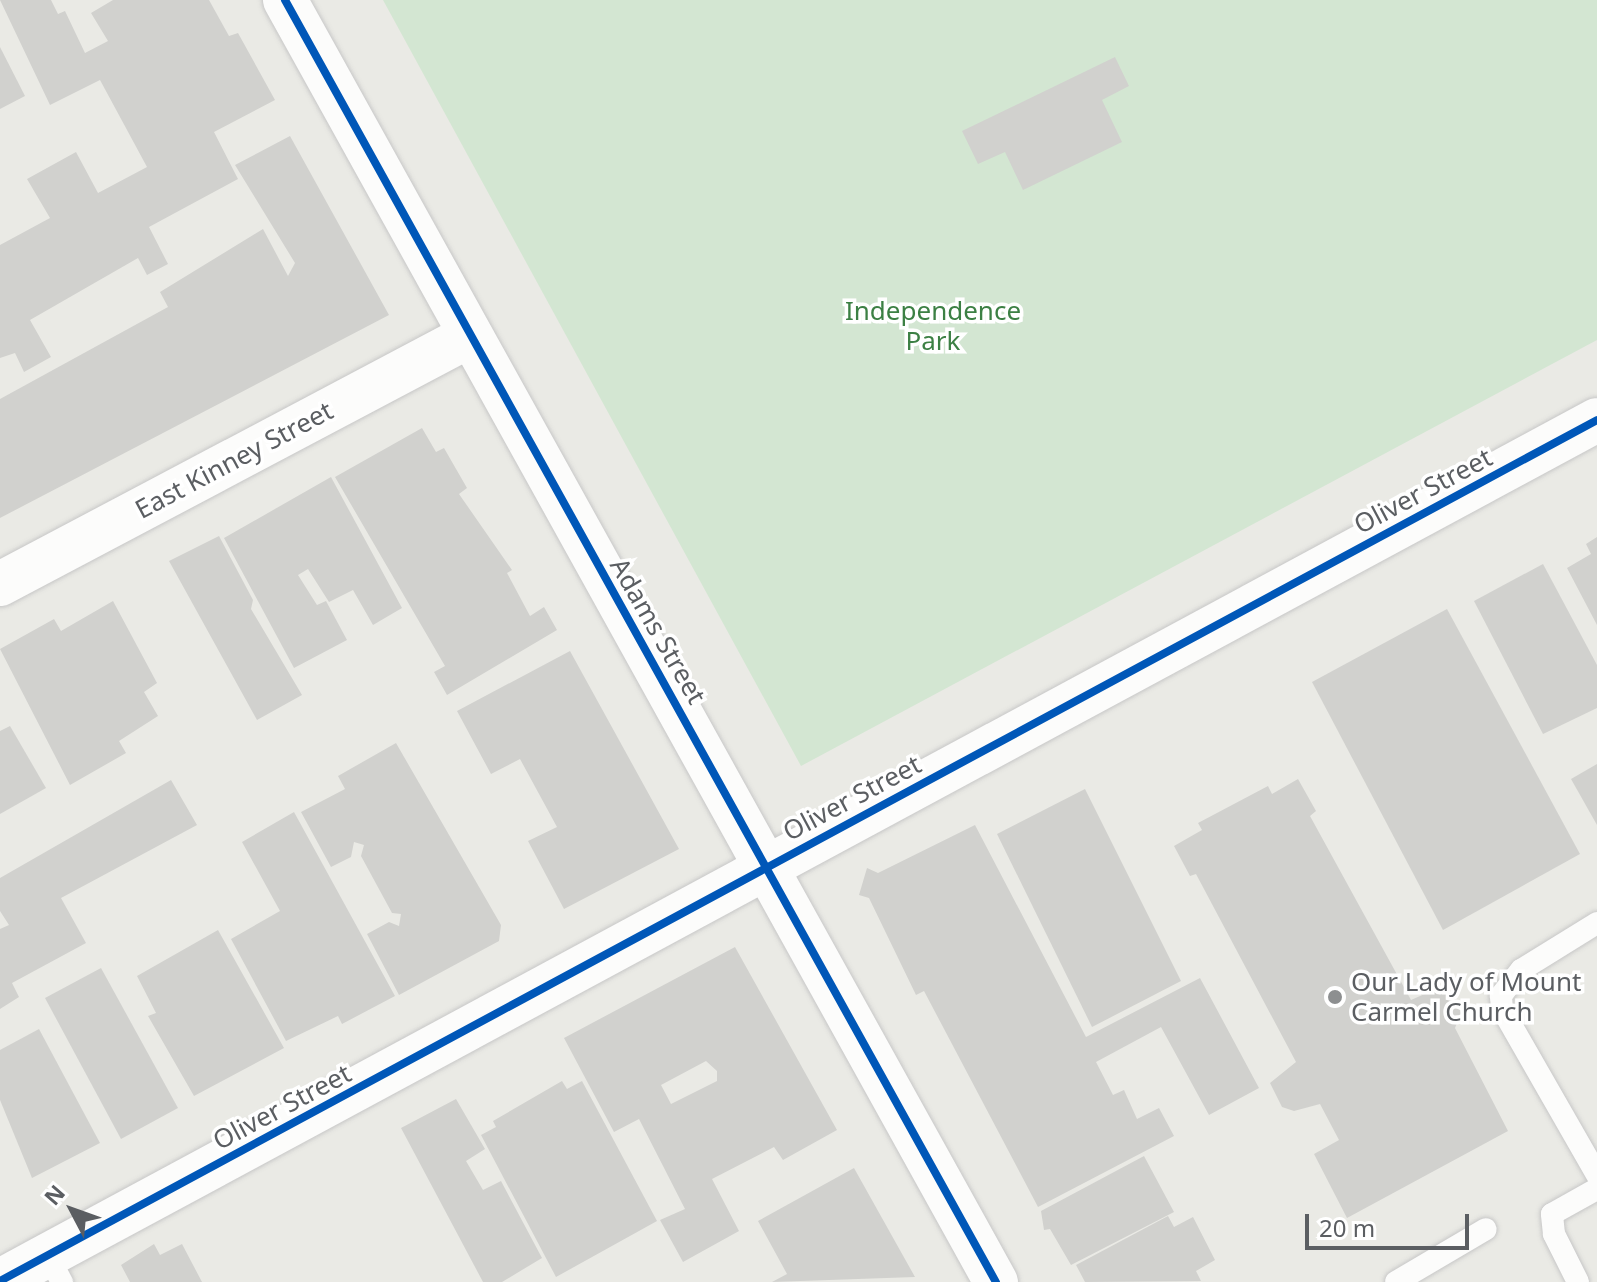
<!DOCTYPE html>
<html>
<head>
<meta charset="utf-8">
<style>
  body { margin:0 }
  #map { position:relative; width:1597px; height:1282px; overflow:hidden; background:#eaeae5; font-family:"Noto Sans",sans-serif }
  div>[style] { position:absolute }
  .green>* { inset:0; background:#d3e6d2 }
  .building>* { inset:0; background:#d1d1ce }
  .roads { filter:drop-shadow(0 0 2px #c7c7c7) drop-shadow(0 0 2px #c7c7c7) }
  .service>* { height:22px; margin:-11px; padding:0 11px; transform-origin:11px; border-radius:11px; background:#fcfcfb }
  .minor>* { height:44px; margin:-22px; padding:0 22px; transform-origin:22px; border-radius:22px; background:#fcfcfb }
  .tertiary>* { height:44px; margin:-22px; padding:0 22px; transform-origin:22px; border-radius:22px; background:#fcfcfb }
  .cycleway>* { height:8px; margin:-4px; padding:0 4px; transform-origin:4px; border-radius:4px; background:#0057b8 }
  .dots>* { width:22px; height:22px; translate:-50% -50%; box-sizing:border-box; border:4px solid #fff; border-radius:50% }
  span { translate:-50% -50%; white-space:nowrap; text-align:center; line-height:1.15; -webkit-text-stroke:7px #fff; paint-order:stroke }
  .park-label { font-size:26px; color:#3c8044 }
  .street-label { font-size:26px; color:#5b5e62 }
  .poi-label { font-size:26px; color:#5b5e62 }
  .left { translate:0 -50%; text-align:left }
  .north { position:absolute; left:32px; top:1170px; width:80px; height:80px; -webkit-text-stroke:6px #fff; paint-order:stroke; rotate:311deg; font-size:22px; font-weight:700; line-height:32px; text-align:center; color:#5b5e62 }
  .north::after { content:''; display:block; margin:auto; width:28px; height:36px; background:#5b5e62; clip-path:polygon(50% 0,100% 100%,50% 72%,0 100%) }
  .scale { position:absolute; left:1305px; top:1214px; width:164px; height:36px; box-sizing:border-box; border:4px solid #5b5e62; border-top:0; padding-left:10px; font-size:24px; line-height:28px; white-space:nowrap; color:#5b5e62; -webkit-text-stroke:6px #fff; paint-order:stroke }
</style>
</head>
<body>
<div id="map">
  <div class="green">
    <i style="clip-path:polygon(383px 0,1597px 0,1597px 340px,801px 766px)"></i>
  </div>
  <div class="building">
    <i style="clip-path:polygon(0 0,51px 0,58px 14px,65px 11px,85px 53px,108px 41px,91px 13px,113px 0,209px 0,229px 36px,238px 33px,275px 100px,214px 132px,238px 179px,149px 227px,168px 264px,147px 275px,138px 258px,30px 320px,51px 357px,24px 372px,15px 353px,0 358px,0 245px,50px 218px,27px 179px,76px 152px,98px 193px,147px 167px,100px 80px,50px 105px)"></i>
    <i style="clip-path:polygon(0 47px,25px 96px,0 109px)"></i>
    <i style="clip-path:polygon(1115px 57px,1129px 86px,1102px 100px,1122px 142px,1023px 190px,1005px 152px,978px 164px,962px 131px)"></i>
    <i style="clip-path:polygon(290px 136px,389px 315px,0 518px,0 399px,168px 307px,160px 292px,263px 229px,288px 276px,295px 263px,235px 165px)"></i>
    <i style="clip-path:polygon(422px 428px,436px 452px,444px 448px,467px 488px,459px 494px,512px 570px,507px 573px,530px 616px,544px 607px,557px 630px,447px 695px,434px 672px,445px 666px,335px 477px)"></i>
    <i style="clip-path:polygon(331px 477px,402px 608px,373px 625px,353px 590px,329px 602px,308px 569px,298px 575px,317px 605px,326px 601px,347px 640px,294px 668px,224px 538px)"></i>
    <i style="clip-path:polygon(219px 536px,253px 600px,251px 609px,302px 695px,257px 720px,169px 561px)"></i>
    <i style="clip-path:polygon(1597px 537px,1597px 625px,1567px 568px,1591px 554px,1586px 544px)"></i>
    <i style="clip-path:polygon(1543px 564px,1597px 665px,1597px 708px,1543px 734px,1474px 601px)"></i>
    <i style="clip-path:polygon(113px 601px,157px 683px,144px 692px,158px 716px,119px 741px,126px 753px,70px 785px,0 649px,54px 619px,61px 631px)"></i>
    <i style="clip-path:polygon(1447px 609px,1580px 854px,1443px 930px,1312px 682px)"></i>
    <i style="clip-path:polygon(570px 651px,679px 849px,564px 909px,528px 841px,557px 827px,520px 759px,491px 774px,457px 711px)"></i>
    <i style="clip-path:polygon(10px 726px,46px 788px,0 814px,0 731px)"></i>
    <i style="clip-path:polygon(396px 743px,501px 925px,499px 941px,399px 995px,367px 934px,389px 922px,399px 926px,401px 914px,392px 913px,361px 856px,364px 845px,354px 842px,351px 857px,331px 867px,301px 812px,345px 789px,338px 776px)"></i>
    <i style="clip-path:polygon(1597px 764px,1597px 825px,1571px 779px)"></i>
    <i style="clip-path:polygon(1298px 779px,1316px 811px,1310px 816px,1411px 1000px,1436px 989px,1453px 993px,1461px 1013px,1455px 1028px,1508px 1131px,1347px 1218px,1314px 1154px,1339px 1140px,1320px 1104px,1294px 1111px,1282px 1107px,1270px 1083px,1296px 1062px,1196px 874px,1190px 876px,1174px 846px,1202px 830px,1198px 823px,1268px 786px,1272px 794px)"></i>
    <i style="clip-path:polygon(171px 780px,197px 825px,61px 898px,86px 943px,12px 983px,19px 997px,0 1009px,0 929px,9px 925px,0 911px,0 878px)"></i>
    <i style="clip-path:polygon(1085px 789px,1181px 981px,1092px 1027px,997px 834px)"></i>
    <i style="clip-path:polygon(294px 812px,395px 996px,342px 1024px,338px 1016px,286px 1041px,231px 939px,280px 911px,242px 842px)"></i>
    <i style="clip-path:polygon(975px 825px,1086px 1037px,1200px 978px,1259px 1088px,1209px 1115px,1161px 1027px,1096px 1062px,1113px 1095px,1124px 1090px,1137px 1119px,1159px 1108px,1174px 1136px,1038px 1207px,924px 991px,916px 995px,869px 898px,859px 895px,867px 868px,878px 873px)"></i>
    <i style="clip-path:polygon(218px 930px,284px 1048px,194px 1096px,148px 1016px,156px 1013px,137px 976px)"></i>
    <i style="clip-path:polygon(evenodd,735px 947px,837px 1130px,783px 1160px,774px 1147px,712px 1179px,739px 1231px,683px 1262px,660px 1220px,685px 1209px,639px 1119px,614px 1132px,564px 1038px,735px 947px,706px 1061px,717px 1071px,717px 1081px,671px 1104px,661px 1085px,706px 1061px)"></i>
    <i style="clip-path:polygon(101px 968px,178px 1108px,121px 1139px,45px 998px)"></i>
    <i style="clip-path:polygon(39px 1029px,100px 1143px,32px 1178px,0 1100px,0 1050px)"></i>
    <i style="clip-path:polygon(562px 1081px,567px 1089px,582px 1081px,657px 1221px,556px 1277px,481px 1135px,496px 1127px,493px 1121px)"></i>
    <i style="clip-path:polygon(456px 1099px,485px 1149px,466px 1161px,483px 1190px,501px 1181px,542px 1258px,502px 1282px,483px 1282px,401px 1128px)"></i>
    <i style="clip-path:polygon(1144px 1156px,1174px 1212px,1071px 1265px,1050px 1229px,1044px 1230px,1041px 1211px)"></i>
    <i style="clip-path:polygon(854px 1168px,915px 1277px,772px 1282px,787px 1274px,758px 1221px)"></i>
    <i style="clip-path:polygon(1168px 1216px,1174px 1227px,1193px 1217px,1215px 1260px,1196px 1271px,1201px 1281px,1085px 1282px,1076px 1265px)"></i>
    <i style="clip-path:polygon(154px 1244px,160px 1255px,182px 1244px,202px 1282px,130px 1282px,121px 1265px)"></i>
  </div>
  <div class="roads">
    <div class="service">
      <i style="left:1597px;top:923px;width:89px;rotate:148.3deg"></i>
      <i style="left:1521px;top:970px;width:33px;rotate:128deg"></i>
      <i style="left:1501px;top:996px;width:13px;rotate:86deg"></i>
      <i style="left:1502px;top:1009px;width:191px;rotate:60.2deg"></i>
      <i style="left:48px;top:1256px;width:30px;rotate:62deg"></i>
      <i style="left:1396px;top:1282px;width:104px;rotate:-30.5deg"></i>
      <i style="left:1578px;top:1282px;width:54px;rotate:-116.6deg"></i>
      <i style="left:1554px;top:1234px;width:20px;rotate:-96deg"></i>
      <i style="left:1552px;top:1214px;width:51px;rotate:-29.1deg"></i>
    </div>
    <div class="minor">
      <i style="left:0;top:584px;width:531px;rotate:-27.87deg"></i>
      <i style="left:0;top:1281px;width:1814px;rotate:-28.33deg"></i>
    </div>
    <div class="tertiary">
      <i style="left:285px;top:0;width:1466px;rotate:60.99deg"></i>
    </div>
  </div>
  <div class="cycleway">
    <i style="left:285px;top:0;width:1466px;rotate:60.99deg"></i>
    <i style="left:0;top:1281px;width:1814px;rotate:-28.33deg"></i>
  </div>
  <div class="dots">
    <i style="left:1335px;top:997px;background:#8d8f90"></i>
  </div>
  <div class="park-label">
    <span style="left:933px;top:326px">Independence<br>Park</span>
  </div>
  <div class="street-label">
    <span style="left:234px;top:460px;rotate:-28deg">East Kinney Street</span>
    <span style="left:1423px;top:491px;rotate:-28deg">Oliver Street</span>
    <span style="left:658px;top:631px;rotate:60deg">Adams Street</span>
    <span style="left:852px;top:798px;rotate:-28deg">Oliver Street</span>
    <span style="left:282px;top:1107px;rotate:-28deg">Oliver Street</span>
  </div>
  <div class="poi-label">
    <span class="left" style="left:1351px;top:997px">Our Lady of Mount<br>Carmel Church</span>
  </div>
  <div class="north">N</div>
  <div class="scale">20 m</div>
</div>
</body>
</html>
